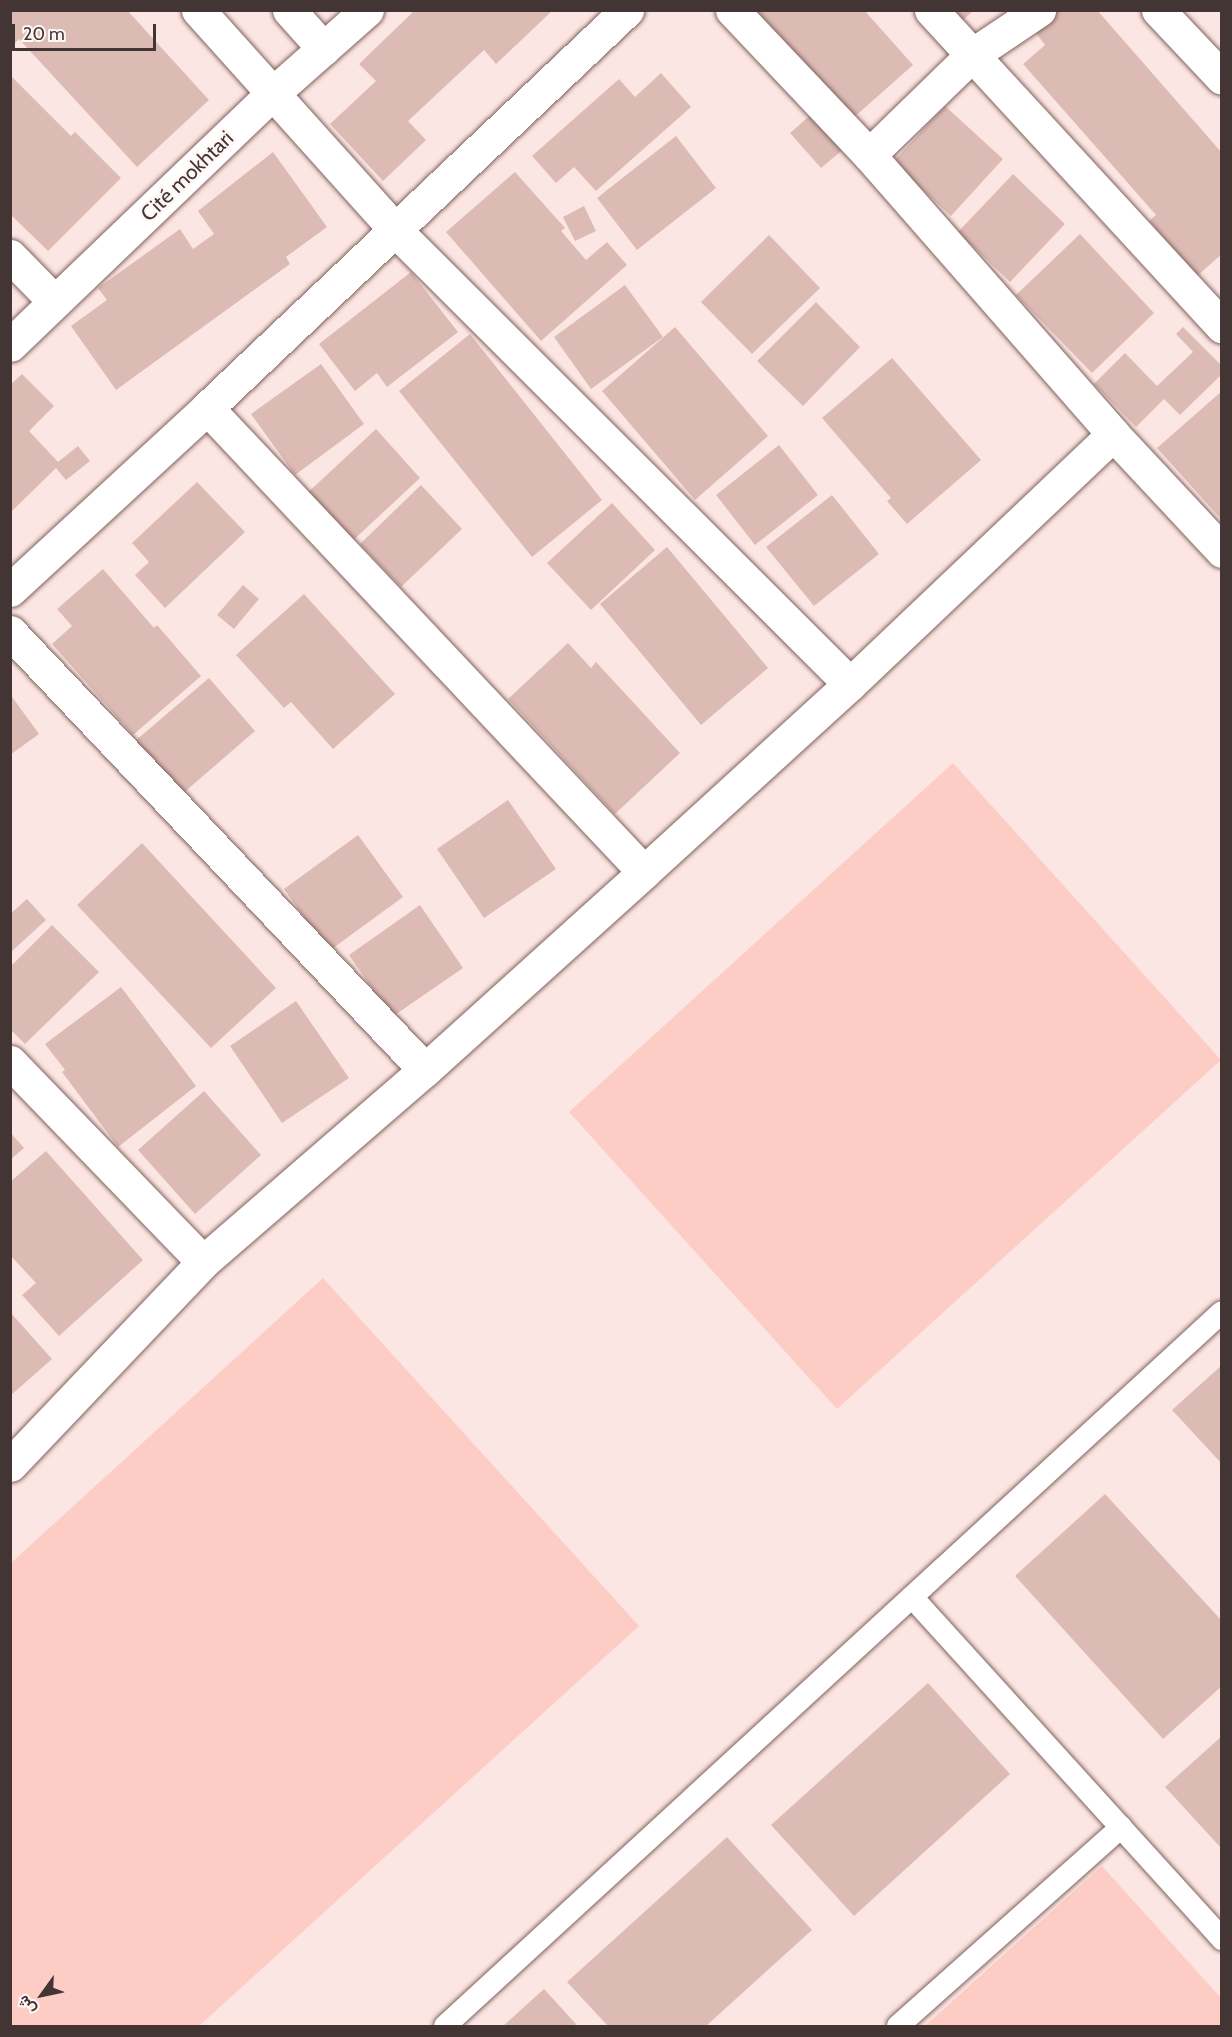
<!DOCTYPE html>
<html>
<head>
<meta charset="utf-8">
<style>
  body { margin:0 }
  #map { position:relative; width:1232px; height:2037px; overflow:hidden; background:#fce6e3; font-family:Cabin,Vazirmatn,sans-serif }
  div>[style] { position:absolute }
  .green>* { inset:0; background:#fdccc5 }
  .building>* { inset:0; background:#ddbbb5 }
  .roads { filter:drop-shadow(0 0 2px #80625e) drop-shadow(0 0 2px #80625e) }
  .lane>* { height:22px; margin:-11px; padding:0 11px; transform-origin:11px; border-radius:11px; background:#fff }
  .street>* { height:33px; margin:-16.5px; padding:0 16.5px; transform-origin:16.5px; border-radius:16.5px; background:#fff }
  span { translate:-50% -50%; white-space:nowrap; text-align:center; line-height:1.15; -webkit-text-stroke:5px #fff7f6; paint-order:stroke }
  .street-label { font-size:21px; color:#423533 }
  .frame { position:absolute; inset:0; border:12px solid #423533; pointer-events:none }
  .north { position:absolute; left:12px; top:1965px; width:60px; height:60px; -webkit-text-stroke:4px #fff7f6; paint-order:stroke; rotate:237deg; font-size:16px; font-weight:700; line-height:24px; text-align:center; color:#423533 }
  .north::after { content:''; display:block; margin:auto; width:21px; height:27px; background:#423533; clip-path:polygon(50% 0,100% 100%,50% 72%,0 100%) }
  .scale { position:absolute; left:12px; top:24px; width:144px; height:27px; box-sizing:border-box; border:3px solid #423533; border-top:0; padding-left:8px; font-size:18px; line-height:21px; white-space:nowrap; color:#423533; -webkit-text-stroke:4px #fff7f6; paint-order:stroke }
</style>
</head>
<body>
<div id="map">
  <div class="green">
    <i style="clip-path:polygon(953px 763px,1221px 1060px,837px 1409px,569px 1112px)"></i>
    <i style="clip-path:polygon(323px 1278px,639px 1626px,199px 2026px,11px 2026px,11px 1563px)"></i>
    <i style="clip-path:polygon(1102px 1866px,1221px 1998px,1221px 2026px,925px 2026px)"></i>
  </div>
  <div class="building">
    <i style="clip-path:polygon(10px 10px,127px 10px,209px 100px,137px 167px,19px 39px,15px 43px,10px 39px)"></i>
    <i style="clip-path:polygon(415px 10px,553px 10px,496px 64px,484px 50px,408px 121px,426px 140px,383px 181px,330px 124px,376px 81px,359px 64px)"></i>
    <i style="clip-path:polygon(754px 10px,864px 10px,913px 65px,852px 119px)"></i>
    <i style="clip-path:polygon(954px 10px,974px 10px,962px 21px)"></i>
    <i style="clip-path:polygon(1054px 10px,1097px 10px,1222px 153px,1222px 254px,1197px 276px,1149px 221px,1156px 215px,1023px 64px,1045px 45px,1033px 29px)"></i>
    <i style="clip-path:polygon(661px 73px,691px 107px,596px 191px,574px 167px,556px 183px,532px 156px,619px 79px,635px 97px)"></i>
    <i style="clip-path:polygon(10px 75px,71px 136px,75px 132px,121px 178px,48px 251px,10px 214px)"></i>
    <i style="clip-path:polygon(945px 106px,1003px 159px,951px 216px,893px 162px)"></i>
    <i style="clip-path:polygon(813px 113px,845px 148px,821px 168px,790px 133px)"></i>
    <i style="clip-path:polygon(676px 136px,716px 188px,637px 250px,597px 198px)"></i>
    <i style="clip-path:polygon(273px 152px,327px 227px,286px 257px,290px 264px,116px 390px,71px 326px,107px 300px,98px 288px,180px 229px,193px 249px,214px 234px,198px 211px)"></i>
    <i style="clip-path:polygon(515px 172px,565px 228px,561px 231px,586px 260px,607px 242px,627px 265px,541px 341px,446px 232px)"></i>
    <i style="clip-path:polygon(1013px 174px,1065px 224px,1010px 282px,958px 232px)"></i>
    <i style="clip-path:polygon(584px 206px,596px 231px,575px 241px,563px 217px)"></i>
    <i style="clip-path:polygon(1080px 234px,1154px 313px,1092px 373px,1016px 295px)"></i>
    <i style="clip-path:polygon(769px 235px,820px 288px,752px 354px,701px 302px)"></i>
    <i style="clip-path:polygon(411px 272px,458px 332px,387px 387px,377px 373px,355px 391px,319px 344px)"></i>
    <i style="clip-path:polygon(625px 285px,663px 337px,591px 389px,554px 337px)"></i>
    <i style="clip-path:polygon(816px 302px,860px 347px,803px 406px,757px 361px)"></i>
    <i style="clip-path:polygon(675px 327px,768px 436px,695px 500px,602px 391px)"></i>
    <i style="clip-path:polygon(1183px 327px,1222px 366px,1222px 374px,1180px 415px,1164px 399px,1136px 427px,1094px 384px,1125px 353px,1157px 386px,1193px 352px,1176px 334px)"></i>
    <i style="clip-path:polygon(470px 334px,602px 500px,532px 557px,399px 391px)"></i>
    <i style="clip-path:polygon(892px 358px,981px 460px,907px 524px,887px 501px,891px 498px,822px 418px)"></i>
    <i style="clip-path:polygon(321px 364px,364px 424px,295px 475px,251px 414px)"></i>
    <i style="clip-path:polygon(22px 374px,54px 406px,29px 431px,58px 462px,78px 446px,90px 461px,66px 480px,56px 468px,10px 513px,10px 385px)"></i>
    <i style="clip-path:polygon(1222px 391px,1222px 520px,1157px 448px)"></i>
    <i style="clip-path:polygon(376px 429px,420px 478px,347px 546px,302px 498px)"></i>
    <i style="clip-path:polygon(779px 445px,818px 495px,755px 545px,716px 495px)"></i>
    <i style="clip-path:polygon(197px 482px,245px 532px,165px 608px,135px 575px,149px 562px,132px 543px)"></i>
    <i style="clip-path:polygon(421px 485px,462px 529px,401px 587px,360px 544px)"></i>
    <i style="clip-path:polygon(832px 495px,879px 554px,814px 606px,766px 547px)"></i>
    <i style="clip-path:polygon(612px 503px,655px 550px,591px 610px,547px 563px)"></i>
    <i style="clip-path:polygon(667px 547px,768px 668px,701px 725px,600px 604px)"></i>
    <i style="clip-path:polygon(103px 569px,154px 628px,157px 625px,201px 676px,133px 735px,52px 644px,72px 626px,57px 609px)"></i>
    <i style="clip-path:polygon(243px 585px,259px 599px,234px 629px,217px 615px)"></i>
    <i style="clip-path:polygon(304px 594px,395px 694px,333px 749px,291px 702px,284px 708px,236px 655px)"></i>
    <i style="clip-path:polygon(568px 643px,591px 668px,596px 662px,680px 753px,615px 814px,508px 699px)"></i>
    <i style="clip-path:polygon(209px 678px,255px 731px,181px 795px,135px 741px)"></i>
    <i style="clip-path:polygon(10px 694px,39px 734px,10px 755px)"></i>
    <i style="clip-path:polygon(508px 800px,556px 869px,484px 918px,437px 849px)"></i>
    <i style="clip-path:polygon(358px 835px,403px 897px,329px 951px,284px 889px)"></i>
    <i style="clip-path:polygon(142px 843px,276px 988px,211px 1048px,77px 905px)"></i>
    <i style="clip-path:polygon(27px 899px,46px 920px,10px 953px,10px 914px)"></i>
    <i style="clip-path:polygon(420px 905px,463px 968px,392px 1017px,349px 955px)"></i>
    <i style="clip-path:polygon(52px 925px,99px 972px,25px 1044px,10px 1029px,10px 967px)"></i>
    <i style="clip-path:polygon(121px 987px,196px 1086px,118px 1147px,62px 1072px,65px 1070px,45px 1044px)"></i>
    <i style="clip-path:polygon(296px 1001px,349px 1078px,282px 1123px,230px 1046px)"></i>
    <i style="clip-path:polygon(204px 1091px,261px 1155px,195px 1214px,138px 1150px)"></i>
    <i style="clip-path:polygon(10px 1132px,24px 1148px,10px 1160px)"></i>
    <i style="clip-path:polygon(46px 1151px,143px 1260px,59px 1336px,22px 1295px,36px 1283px,10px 1255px,10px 1182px)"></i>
    <i style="clip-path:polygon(10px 1312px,52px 1359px,10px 1396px)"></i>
    <i style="clip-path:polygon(1222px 1365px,1222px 1464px,1172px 1410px)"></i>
    <i style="clip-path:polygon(1105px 1494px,1222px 1621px,1222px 1686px,1163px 1739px,1015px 1576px)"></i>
    <i style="clip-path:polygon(928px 1683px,1010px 1774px,854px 1916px,771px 1825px)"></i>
    <i style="clip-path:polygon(1222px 1736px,1222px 1849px,1165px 1787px)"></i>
    <i style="clip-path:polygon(727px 1837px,812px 1930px,706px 2026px,608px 2026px,567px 1982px)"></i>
    <i style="clip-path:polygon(544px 1989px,576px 2024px,574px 2026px,503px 2026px)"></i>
  </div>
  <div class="roads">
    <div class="lane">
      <i style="left:912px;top:1597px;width:462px;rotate:47.8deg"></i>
      <i style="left:445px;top:2026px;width:1055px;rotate:-42.58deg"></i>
      <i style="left:898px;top:2026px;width:299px;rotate:-41.7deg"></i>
    </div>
    <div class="street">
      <i style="left:198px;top:10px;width:297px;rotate:48.1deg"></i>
      <i style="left:396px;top:231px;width:641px;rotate:44.94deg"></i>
      <i style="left:289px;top:10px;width:52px;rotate:48.1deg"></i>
      <i style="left:732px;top:10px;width:199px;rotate:46.6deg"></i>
      <i style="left:869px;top:155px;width:371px;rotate:48.8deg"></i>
      <i style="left:1113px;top:434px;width:160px;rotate:47deg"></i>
      <i style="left:931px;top:10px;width:430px;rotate:47.4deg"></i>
      <i style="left:1158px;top:10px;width:93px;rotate:46.7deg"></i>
      <i style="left:869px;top:155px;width:144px;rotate:-44.2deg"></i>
      <i style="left:972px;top:55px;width:81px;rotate:-33.9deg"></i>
      <i style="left:10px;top:256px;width:64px;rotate:45.6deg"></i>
      <i style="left:10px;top:345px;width:361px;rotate:-43.8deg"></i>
      <i style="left:271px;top:95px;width:128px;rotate:-41.5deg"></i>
      <i style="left:207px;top:408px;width:637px;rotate:46.72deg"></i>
      <i style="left:10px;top:590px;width:268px;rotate:-42.7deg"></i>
      <i style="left:207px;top:408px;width:579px;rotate:-43.46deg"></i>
      <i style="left:10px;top:632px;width:603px;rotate:46.54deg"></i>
      <i style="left:10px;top:1062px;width:278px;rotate:46deg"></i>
      <i style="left:10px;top:1465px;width:280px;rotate:-46.4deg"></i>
      <i style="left:203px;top:1262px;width:294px;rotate:-40.9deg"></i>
      <i style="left:425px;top:1070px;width:295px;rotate:-42.1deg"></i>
      <i style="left:644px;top:872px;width:279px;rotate:-42.4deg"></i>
      <i style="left:850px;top:684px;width:363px;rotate:-43.5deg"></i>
    </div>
  </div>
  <div class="street-label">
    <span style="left:187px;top:176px;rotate:-44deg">Cité mokhtari</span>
  </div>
  <div class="frame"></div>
  <div class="north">ش</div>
  <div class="scale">20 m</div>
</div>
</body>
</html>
